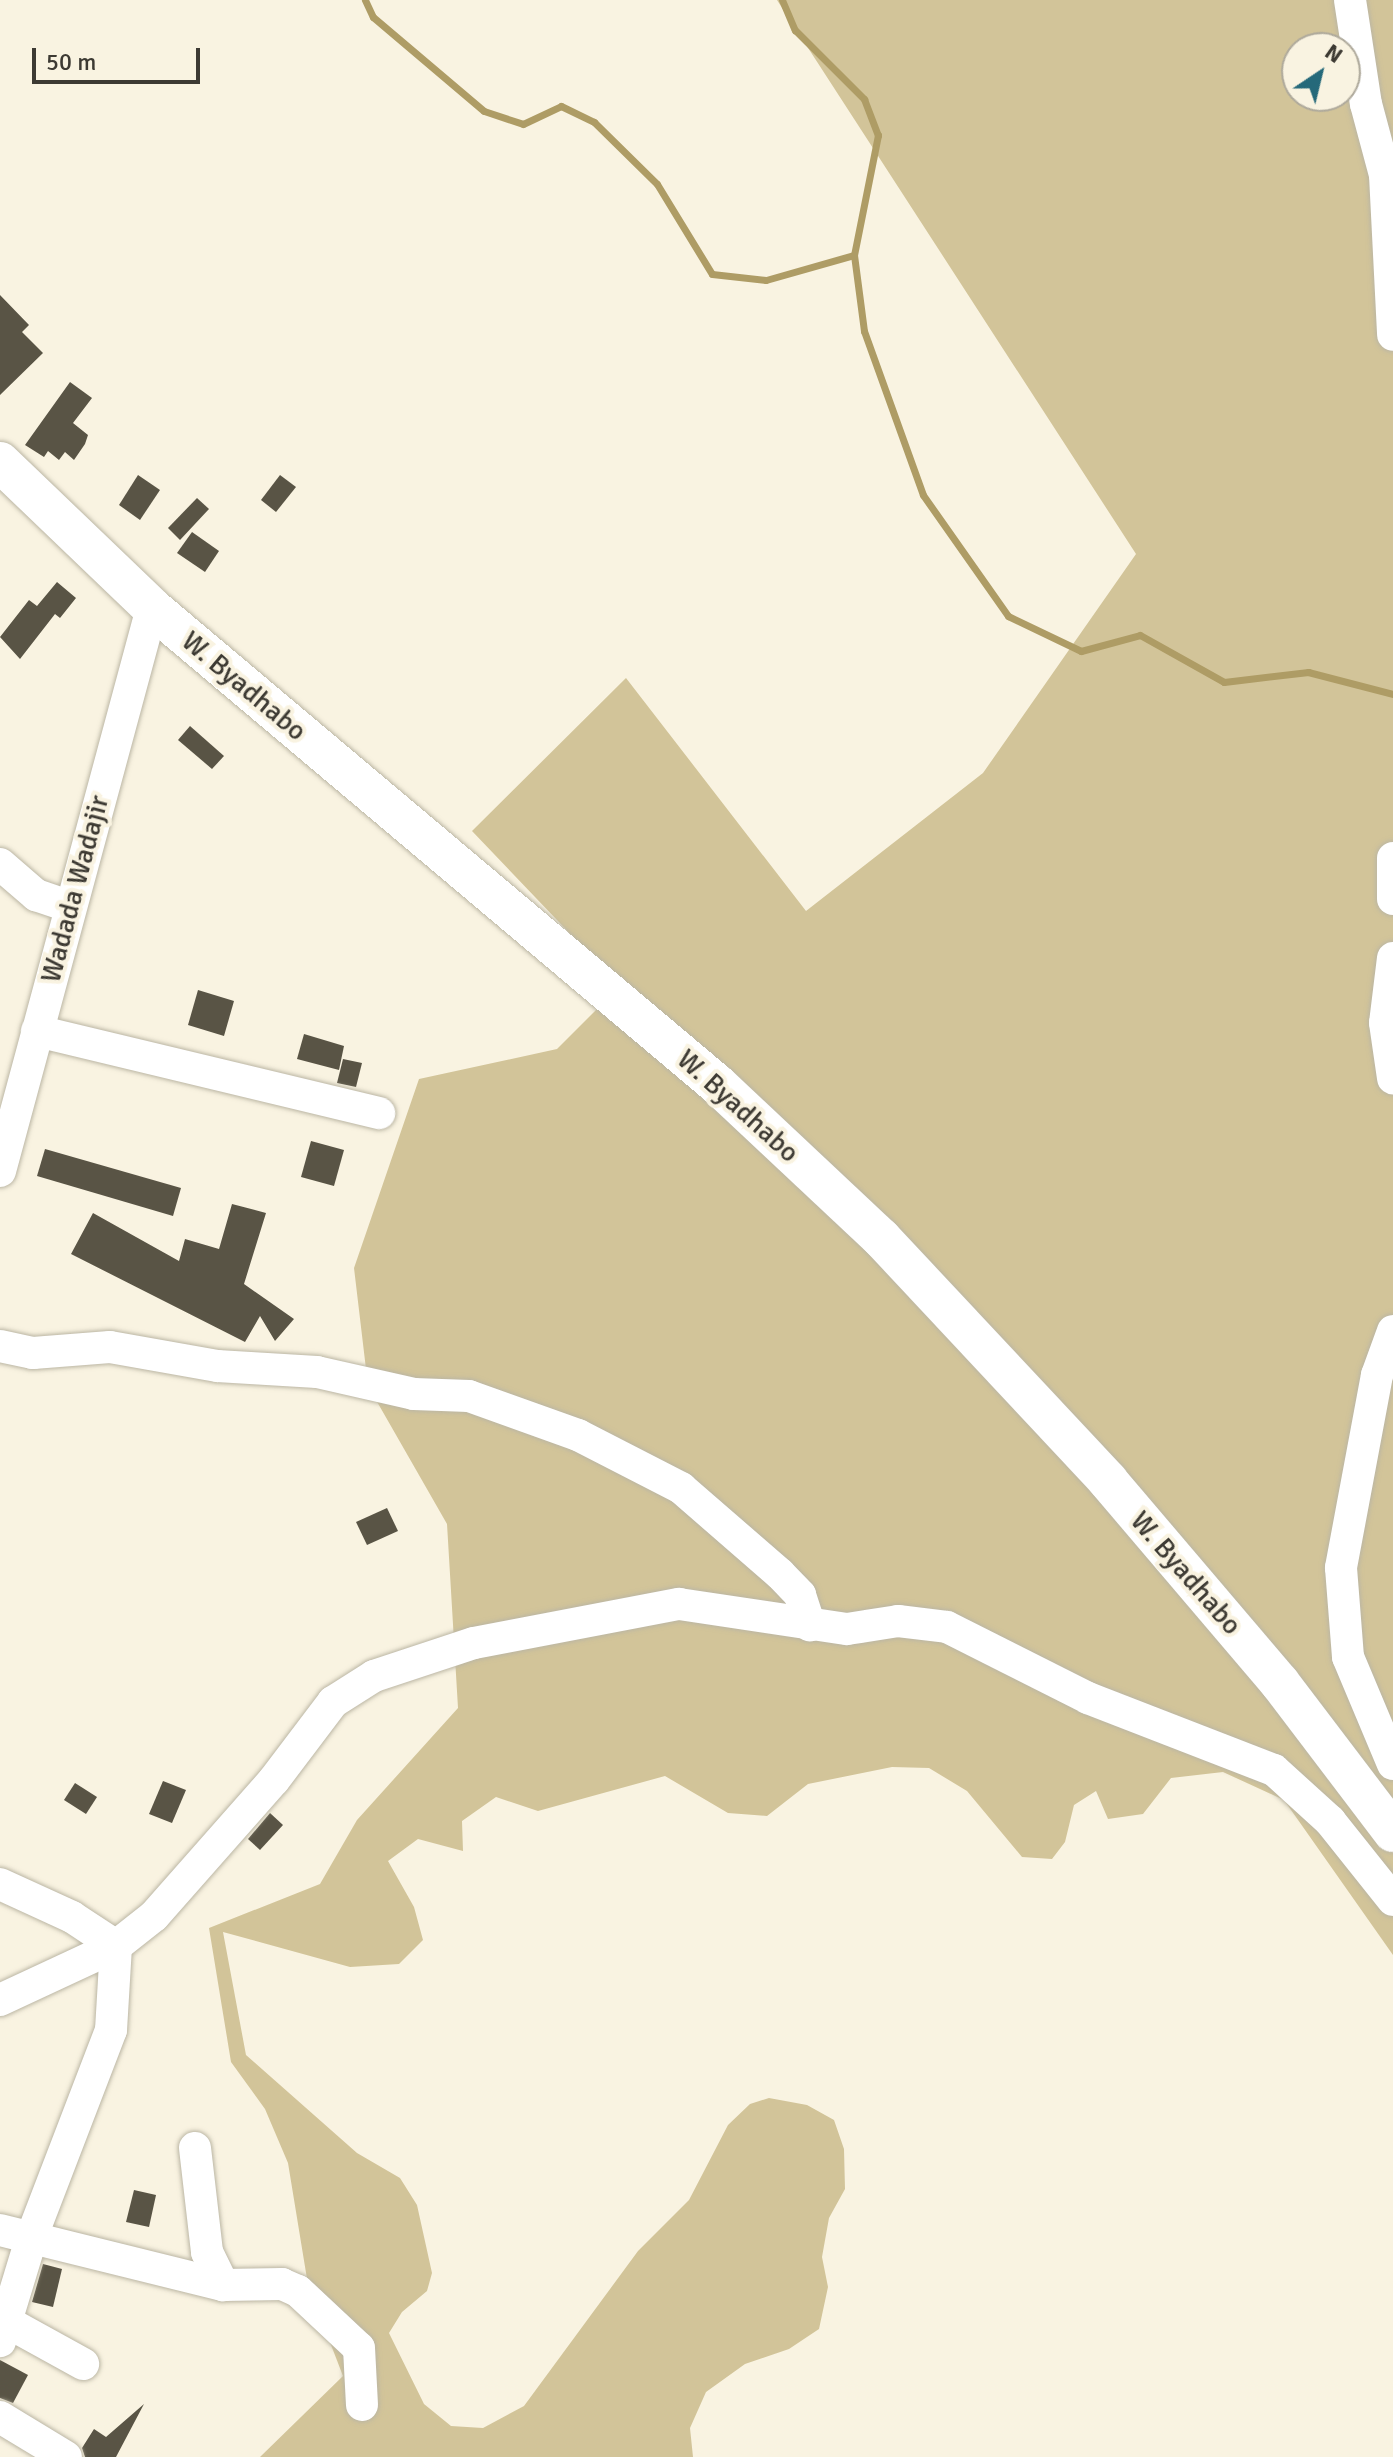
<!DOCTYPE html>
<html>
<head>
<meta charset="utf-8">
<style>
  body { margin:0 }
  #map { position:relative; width:1393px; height:2457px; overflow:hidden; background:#f9f3e1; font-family:Signika,sans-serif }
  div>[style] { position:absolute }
  .green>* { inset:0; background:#d2c499 }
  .stream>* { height:7px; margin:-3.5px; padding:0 3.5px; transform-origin:3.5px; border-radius:3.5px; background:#ae9c65 }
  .building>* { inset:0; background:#595445 }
  .roads { filter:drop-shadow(0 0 2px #bbb6a4) drop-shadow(0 0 2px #bbb6a4) }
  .minor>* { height:32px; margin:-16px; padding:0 16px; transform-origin:16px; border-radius:16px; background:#fff }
  .major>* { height:40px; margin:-20px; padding:0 20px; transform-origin:20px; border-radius:20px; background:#fff }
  span { translate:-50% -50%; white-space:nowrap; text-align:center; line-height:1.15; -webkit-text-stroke:8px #f9f3e1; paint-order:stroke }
  .street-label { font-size:28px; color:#3d3a33 }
  .north { position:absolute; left:1281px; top:32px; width:80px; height:80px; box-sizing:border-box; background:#f9f3e1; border:2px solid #aea99b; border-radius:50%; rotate:35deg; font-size:22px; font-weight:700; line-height:32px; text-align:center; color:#3d3a33 }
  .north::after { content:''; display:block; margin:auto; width:28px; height:36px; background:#25697a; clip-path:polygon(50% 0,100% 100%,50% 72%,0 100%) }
  .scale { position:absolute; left:32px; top:48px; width:168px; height:36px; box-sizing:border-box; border:4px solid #3d3a33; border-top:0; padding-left:10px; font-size:24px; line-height:28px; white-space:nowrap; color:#3d3a33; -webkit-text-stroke:6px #f9f3e1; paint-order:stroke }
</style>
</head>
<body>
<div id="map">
  <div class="green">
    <i style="clip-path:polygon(evenodd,777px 0,1393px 0,1393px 1955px,1284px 1800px,1223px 1772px,1171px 1778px,1143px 1814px,1108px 1819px,1096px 1791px,1074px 1805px,1065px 1842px,1052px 1859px,1022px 1857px,967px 1791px,929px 1768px,892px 1767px,808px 1784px,767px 1816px,728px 1813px,665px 1776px,538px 1811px,496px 1797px,462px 1821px,463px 1851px,418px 1839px,388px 1861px,414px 1907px,423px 1940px,399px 1964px,350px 1967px,223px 1932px,246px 2055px,357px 2153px,400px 2178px,417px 2205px,432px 2273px,427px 2291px,402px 2312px,389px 2333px,424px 2404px,451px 2426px,483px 2428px,524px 2406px,638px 2251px,689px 2200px,728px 2125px,750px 2104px,769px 2098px,807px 2105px,834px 2120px,844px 2149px,845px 2189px,829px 2218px,822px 2257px,828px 2287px,819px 2329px,789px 2349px,745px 2364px,706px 2392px,690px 2428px,693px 2457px,260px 2457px,343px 2376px,308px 2285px,288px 2163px,265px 2109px,231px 2062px,209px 1928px,320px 1884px,357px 1820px,458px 1708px,447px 1524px,368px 1386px,354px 1268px,419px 1079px,557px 1049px,620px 986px,472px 831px,626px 678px,806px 911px,983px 773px,1136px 554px,777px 0,1297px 48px,1345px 48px,1345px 96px,1297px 96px,1297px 48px)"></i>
  </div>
  <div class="stream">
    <i style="left:365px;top:0;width:19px;rotate:65deg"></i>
    <i style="left:373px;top:17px;width:145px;rotate:40.3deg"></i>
    <i style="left:484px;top:111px;width:41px;rotate:18.4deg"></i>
    <i style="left:523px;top:124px;width:42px;rotate:-25.3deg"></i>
    <i style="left:561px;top:106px;width:37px;rotate:26deg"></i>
    <i style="left:594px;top:122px;width:88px;rotate:44.5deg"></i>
    <i style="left:657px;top:184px;width:105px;rotate:58.6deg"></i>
    <i style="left:712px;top:274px;width:54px;rotate:6.3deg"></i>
    <i style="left:766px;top:280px;width:91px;rotate:-15.9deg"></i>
    <i style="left:782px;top:0;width:33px;rotate:67deg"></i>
    <i style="left:795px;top:30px;width:98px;rotate:45deg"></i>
    <i style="left:864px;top:99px;width:39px;rotate:69deg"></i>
    <i style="left:878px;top:135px;width:122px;rotate:101.3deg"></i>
    <i style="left:854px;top:255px;width:77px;rotate:82.5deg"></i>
    <i style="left:864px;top:331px;width:174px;rotate:70.2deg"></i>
    <i style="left:923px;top:495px;width:148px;rotate:54.9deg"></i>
    <i style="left:1008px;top:616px;width:81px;rotate:25.6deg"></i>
    <i style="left:1081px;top:651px;width:61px;rotate:-15.2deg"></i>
    <i style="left:1140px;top:635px;width:96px;rotate:29.2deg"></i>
    <i style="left:1224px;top:682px;width:85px;rotate:-6.8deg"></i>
    <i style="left:1308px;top:672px;width:88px;rotate:14.5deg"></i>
  </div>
  <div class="building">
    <i style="clip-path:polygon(0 295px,29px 325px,22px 332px,43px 353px,0 395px)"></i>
    <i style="clip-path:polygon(70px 382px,92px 398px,73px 423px,88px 435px,85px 444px,74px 460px,65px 452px,59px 460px,48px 451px,44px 457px,25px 445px)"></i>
    <i style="clip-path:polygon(138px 475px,160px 490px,140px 520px,119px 505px)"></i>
    <i style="clip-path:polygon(280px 475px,296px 487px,276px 512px,261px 500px)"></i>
    <i style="clip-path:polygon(197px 498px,209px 509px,180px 540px,168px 528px)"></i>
    <i style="clip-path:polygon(192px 532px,219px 551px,205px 572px,177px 553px)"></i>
    <i style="clip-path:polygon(57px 582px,76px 598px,60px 618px,55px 614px,20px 659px,0 637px,29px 600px,37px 606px)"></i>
    <i style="clip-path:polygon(190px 726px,224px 756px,212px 769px,178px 740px)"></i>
    <i style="clip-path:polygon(198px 990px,234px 1001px,224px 1036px,188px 1025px)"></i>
    <i style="clip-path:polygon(304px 1034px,344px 1046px,339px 1070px,297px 1059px)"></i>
    <i style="clip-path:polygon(343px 1059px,362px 1063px,356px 1087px,337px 1083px)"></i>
    <i style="clip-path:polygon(311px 1141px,344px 1150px,334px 1186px,301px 1177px)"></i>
    <i style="clip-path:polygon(45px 1149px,181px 1188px,173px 1216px,37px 1176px)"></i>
    <i style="clip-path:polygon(232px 1204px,266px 1213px,244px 1284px,294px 1319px,275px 1341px,260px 1316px,245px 1342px,71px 1254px,93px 1213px,179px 1261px,185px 1239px,219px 1249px)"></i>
    <i style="clip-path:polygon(387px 1508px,398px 1531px,367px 1545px,356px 1522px)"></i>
    <i style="clip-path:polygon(163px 1781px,186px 1790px,172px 1823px,149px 1814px)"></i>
    <i style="clip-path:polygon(75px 1783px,97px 1797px,86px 1814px,64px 1800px)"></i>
    <i style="clip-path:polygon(270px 1813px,283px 1825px,260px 1850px,248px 1839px)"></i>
    <i style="clip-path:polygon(134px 2190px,156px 2195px,149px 2227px,126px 2222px)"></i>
    <i style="clip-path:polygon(43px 2264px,62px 2269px,53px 2307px,32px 2302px)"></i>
    <i style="clip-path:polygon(0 2360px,28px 2375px,13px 2403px,0 2398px)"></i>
    <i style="clip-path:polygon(144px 2404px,116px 2457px,85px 2457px,82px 2448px,94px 2429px,106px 2437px)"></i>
  </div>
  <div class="roads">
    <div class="minor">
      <i style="left:1350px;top:0;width:105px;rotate:81.3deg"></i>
      <i style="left:1366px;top:104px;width:73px;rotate:75deg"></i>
      <i style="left:1385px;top:175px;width:160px;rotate:87.1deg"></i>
      <i style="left:1393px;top:858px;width:41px;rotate:90deg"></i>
      <i style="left:0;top:864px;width:48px;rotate:40.7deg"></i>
      <i style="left:36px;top:895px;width:36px;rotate:19deg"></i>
      <i style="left:1393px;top:958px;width:65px;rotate:97deg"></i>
      <i style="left:1385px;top:1023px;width:56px;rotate:81.7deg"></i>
      <i style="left:37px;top:1031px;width:352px;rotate:13.5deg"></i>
      <i style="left:0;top:1171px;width:583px;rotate:-74.89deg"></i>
      <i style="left:1393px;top:1331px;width:47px;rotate:110deg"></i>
      <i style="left:1377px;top:1375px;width:196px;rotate:100.6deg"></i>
      <i style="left:1341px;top:1568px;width:89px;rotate:85.5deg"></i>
      <i style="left:1348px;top:1657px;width:116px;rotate:67.2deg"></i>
      <i style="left:0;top:1346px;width:34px;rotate:12deg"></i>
      <i style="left:33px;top:1353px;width:77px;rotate:-4.5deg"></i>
      <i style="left:110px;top:1347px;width:109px;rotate:10.1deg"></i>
      <i style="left:217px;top:1366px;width:100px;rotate:3.4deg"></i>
      <i style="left:317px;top:1372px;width:99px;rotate:12.8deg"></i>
      <i style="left:414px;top:1394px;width:55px;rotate:2.1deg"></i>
      <i style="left:469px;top:1396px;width:116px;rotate:19.7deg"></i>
      <i style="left:578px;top:1435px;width:116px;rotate:27.2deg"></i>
      <i style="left:681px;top:1488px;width:131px;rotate:41deg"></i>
      <i style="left:780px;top:1574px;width:29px;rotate:46deg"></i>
      <i style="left:800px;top:1595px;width:32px;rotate:72deg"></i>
      <i style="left:0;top:1884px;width:79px;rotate:24.6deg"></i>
      <i style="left:72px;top:1917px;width:53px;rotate:33.4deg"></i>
      <i style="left:116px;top:1946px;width:84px;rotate:93.4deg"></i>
      <i style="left:111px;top:2030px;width:221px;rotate:111deg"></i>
      <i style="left:32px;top:2236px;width:110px;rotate:106.9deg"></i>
      <i style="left:0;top:2000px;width:128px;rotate:-25deg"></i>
      <i style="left:116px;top:1946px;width:48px;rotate:-38.3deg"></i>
      <i style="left:154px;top:1916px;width:181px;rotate:-48.6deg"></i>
      <i style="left:274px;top:1780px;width:98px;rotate:-52.9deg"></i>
      <i style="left:333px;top:1702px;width:49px;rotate:-32.4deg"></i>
      <i style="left:374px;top:1676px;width:105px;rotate:-18.3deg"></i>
      <i style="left:474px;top:1643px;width:209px;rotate:-10.8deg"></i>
      <i style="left:679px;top:1604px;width:170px;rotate:8.5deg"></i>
      <i style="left:847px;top:1629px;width:52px;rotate:-8.9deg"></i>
      <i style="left:898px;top:1621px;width:49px;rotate:7deg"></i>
      <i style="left:947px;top:1627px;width:158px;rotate:26.7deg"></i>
      <i style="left:1088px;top:1698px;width:199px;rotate:21.2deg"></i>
      <i style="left:1274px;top:1770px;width:76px;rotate:42.3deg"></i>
      <i style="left:1330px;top:1821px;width:101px;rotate:51.4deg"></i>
      <i style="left:195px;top:2148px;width:105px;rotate:83.4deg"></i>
      <i style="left:207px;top:2252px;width:37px;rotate:64deg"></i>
      <i style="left:0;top:2230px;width:230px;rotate:13.9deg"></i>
      <i style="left:223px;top:2285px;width:59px;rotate:-1deg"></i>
      <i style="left:282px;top:2284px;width:17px;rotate:24deg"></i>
      <i style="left:298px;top:2291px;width:83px;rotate:43.1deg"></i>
      <i style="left:359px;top:2348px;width:57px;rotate:87deg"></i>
      <i style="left:7px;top:2322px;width:87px;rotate:28.9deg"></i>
      <i style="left:0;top:2417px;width:77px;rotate:31.2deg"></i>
    </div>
    <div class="major">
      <i style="left:0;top:462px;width:211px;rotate:43.8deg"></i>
      <i style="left:152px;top:608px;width:740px;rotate:40.12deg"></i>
      <i style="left:718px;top:1085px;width:224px;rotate:43.2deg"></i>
      <i style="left:881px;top:1238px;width:333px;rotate:46.9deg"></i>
      <i style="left:1108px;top:1481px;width:265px;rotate:49.6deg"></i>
      <i style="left:1280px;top:1683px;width:187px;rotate:52.8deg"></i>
    </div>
  </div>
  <div class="street-label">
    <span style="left:244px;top:686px;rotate:40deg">W. Byadhabo</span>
    <span style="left:75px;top:889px;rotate:-75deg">Wadada Wadajir</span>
    <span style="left:738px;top:1106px;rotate:42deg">W. Byadhabo</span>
    <span style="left:1186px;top:1573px;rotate:49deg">W. Byadhabo</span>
  </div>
  <div class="north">N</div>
  <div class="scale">50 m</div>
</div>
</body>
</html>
